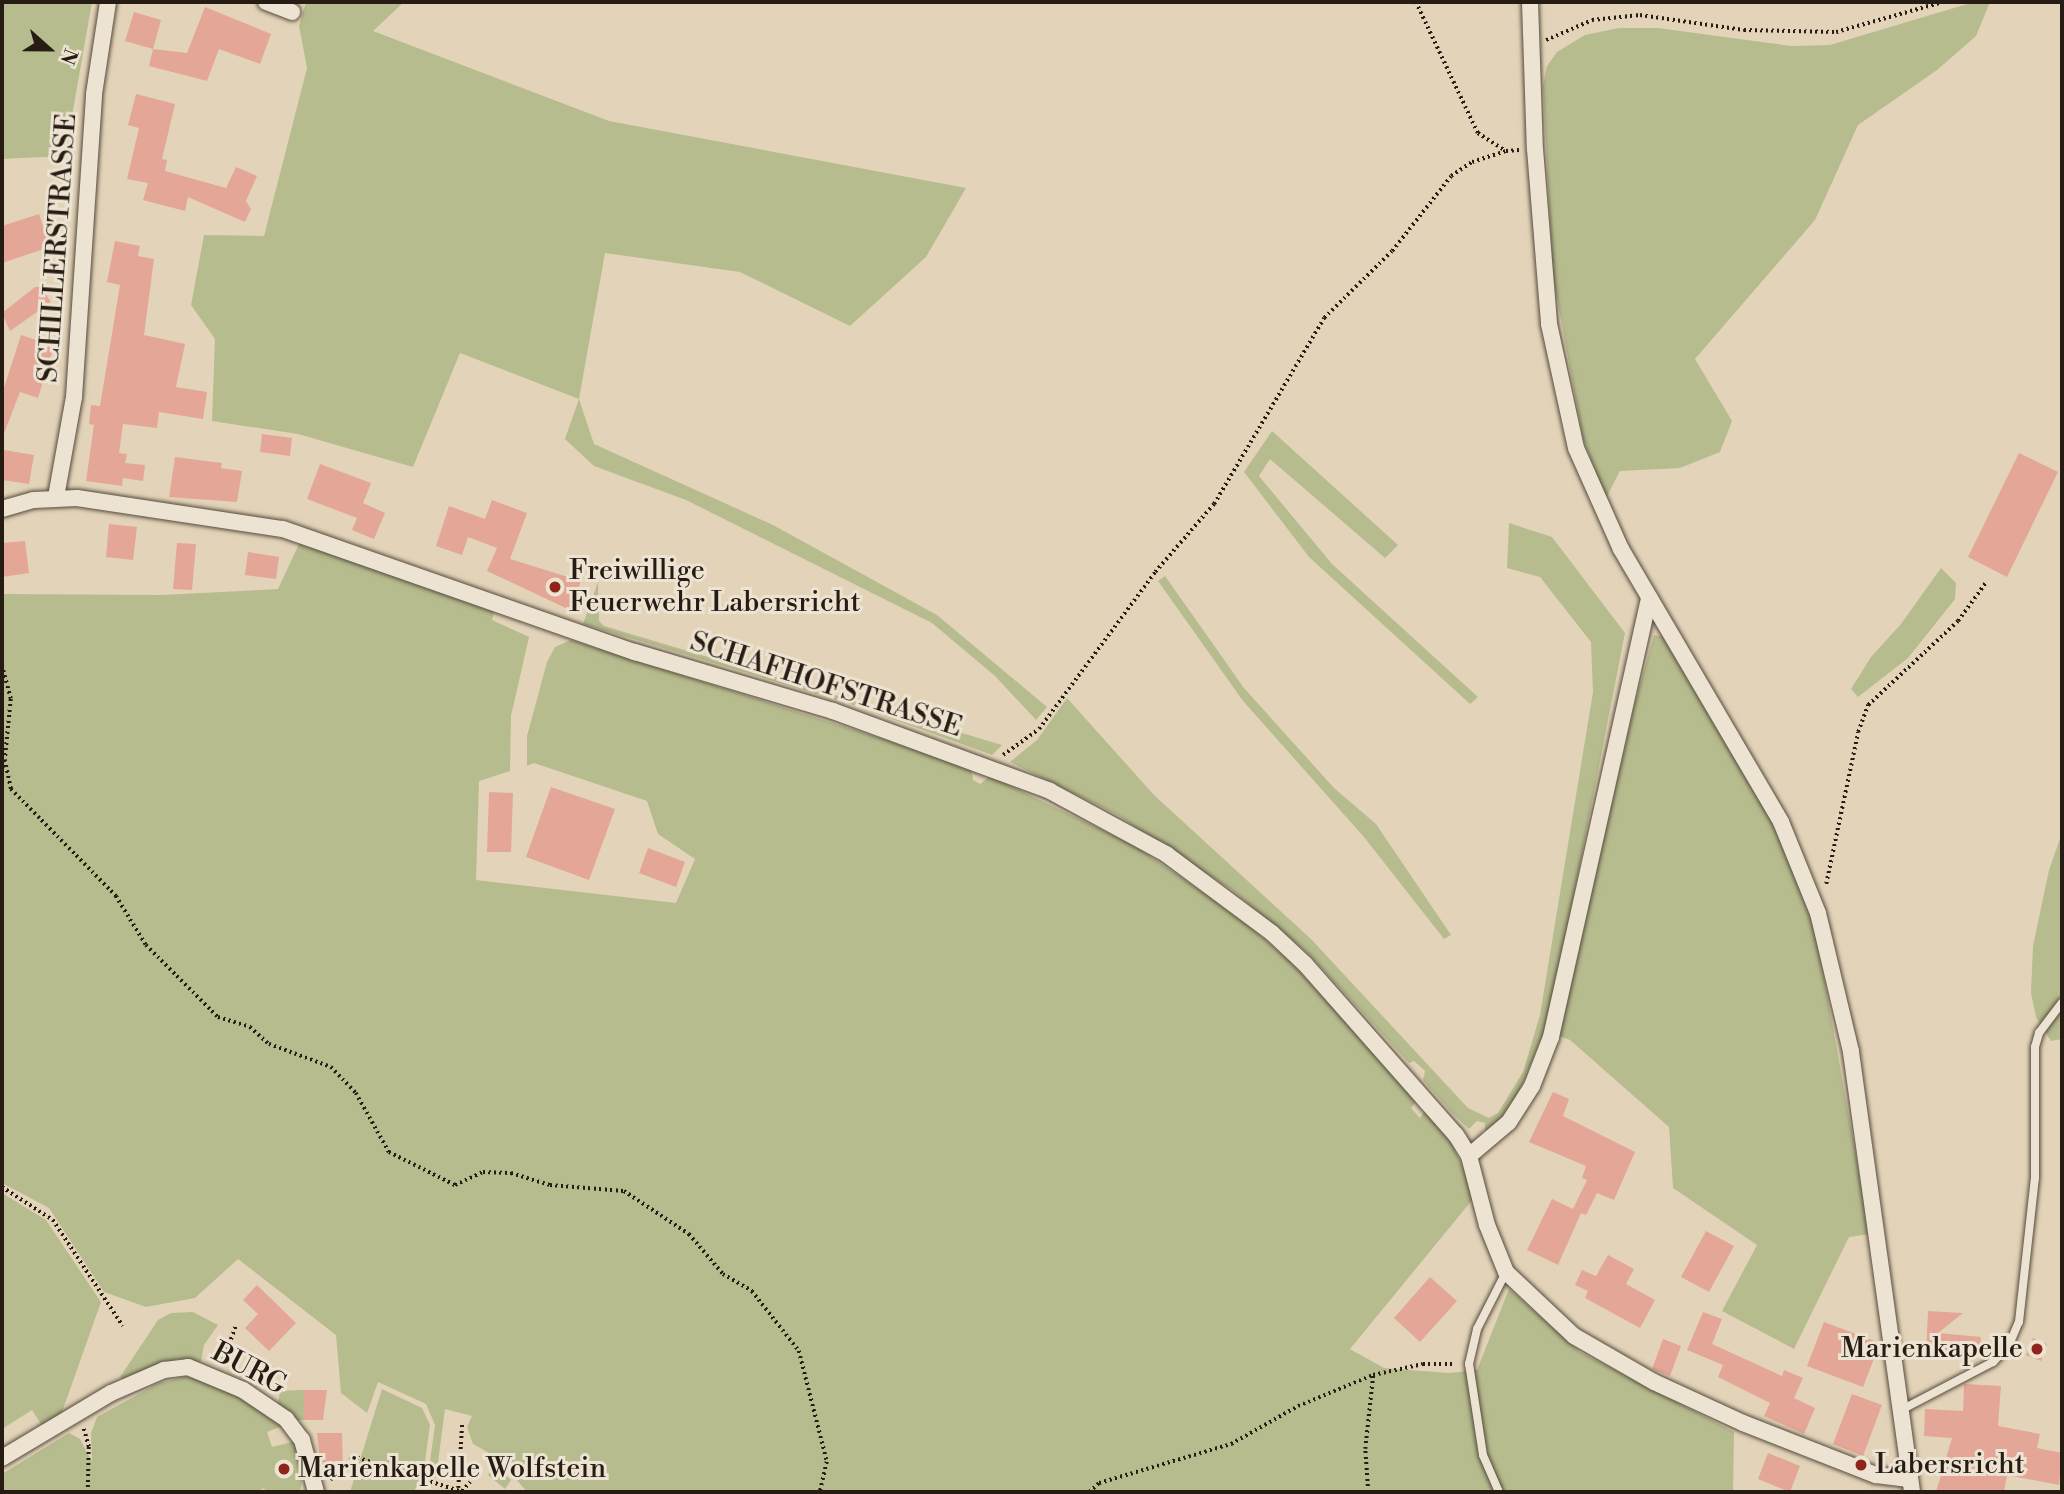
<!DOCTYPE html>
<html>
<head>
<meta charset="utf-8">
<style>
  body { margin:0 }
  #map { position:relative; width:2064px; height:1494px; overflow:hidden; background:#e3d4b9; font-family:"Libre Bodoni",serif }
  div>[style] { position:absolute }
  .green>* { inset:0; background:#b6bc8e }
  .building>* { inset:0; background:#e4a696 }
  .path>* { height:3.5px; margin-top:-1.75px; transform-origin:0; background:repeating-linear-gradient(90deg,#261c13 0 2px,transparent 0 5.5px) }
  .roads { filter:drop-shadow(0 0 2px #554a3c) drop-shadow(0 0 2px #554a3c) }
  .service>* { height:8px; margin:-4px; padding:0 4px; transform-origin:4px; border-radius:4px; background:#ede3d2 }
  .minor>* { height:16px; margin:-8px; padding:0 8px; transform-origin:8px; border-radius:8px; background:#ede3d2 }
  .dots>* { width:19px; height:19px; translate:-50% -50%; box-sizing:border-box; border:4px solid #ede3d2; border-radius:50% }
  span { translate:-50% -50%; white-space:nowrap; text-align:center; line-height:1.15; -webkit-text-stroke:6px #ede3d2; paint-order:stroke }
  .street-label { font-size:28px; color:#261c13 }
  .poi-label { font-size:28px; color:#261c13 }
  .left { translate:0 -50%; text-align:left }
  .right { translate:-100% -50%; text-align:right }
  .frame { position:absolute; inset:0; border:4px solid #261c13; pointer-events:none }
  .north { position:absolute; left:14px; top:14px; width:70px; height:70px; -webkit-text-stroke:5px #ede3d2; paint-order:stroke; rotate:111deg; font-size:19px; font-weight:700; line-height:28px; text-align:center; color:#261c13 }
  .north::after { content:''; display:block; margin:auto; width:24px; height:32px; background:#261c13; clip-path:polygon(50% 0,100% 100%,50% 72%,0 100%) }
</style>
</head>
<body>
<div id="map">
  <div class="green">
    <i style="clip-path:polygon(2px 2px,92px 2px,65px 156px,2px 159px)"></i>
    <i style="clip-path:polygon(306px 2px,404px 2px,373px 31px,609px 121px,966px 188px,926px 257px,850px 326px,740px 272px,605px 253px,579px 399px,594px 444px,773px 525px,937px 615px,1047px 707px,1036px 720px,995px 676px,932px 623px,686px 500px,594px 466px,565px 439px,579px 399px,460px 353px,413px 467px,298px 434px,212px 421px,215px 339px,191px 305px,204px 235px,264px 236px,307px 68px,299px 26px)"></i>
    <i style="clip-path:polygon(1974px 2px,1990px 2px,1976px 36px,1937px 70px,1858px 125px,1815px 220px,1695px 359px,1732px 421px,1720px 452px,1680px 468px,1620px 471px,1606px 498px,1583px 438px,1553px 277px,1543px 86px,1547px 66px,1557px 52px,1585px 35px,1619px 28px,1658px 28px,1791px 46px,1830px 45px)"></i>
    <i style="clip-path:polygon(1272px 431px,1398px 545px,1385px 558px,1270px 459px,1259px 476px,1332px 564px,1478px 697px,1470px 704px,1309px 557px,1244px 472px)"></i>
    <i style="clip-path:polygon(1509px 523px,1552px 537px,1625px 633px,1550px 1017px,1512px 1109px,1494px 1128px,1485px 1130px,1485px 1123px,1477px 1121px,1469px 1129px,1453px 1114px,1423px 1080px,1425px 1071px,1414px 1061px,1409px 1063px,1307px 952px,1232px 890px,1116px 814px,1010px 762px,1037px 740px,1067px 698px,1154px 795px,1311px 939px,1468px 1108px,1489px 1118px,1498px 1113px,1523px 1072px,1540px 1015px,1593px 692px,1591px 642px,1540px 577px,1507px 568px)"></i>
    <i style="clip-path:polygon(300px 542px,494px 612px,492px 620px,529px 637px,511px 716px,510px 771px,479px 781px,476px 880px,676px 903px,695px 859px,658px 834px,647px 801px,534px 763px,527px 766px,527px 736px,547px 662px,555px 647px,571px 640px,971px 767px,973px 780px,980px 784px,990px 776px,1135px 846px,1237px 916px,1289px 960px,1418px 1099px,1411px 1108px,1420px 1118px,1426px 1109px,1452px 1144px,1465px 1172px,1473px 1199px,1350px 1349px,1384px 1368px,1449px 1373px,1477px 1370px,1509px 1289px,1580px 1352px,1734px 1432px,1733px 1492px,527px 1492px,498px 1458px,473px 1444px,467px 1427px,472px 1416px,445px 1409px,436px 1478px,428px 1476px,435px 1425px,426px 1404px,378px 1382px,367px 1413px,341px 1393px,336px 1335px,238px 1259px,195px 1298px,146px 1307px,104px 1292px,49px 1208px,2px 1183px,2px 594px,162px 595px,278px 589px)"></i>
    <i style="clip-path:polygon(1941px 568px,1956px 583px,1955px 599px,1908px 658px,1858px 697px,1851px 689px,1871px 657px,1901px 624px)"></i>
    <i style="clip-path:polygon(1165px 576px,1244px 688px,1334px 788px,1376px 824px,1451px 935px,1444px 939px,1364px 837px,1243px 701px,1158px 581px)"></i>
    <i style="clip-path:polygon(598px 582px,599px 621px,604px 626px,1002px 745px,992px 755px,854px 705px,583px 624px)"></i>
    <i style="clip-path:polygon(1654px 635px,1665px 637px,1774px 822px,1816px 933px,1870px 1234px,1849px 1237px,1794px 1349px,1722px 1311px,1757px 1245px,1673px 1188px,1669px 1127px,1570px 1040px,1559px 1036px,1634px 706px)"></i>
    <i style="clip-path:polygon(2062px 833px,2062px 1039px,2051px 1041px,2036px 1017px,2031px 993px,2033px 946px,2049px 870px)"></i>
    <i style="clip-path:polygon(2px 1193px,46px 1220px,101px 1302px,61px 1415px,43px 1427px,32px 1410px,2px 1429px)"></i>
    <i style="clip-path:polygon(193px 1312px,218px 1325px,204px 1345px,201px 1362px,178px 1359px,126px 1380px,120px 1377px,158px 1320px,171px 1313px)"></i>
    <i style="clip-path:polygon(184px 1377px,201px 1378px,245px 1399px,282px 1426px,267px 1432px,272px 1447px,296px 1441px,304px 1471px,300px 1492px,266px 1492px,264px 1488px,257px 1492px,2px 1492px,2px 1474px,69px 1433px,80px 1439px,92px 1462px,91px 1433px,97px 1417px,159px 1383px)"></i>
    <i style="clip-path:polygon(382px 1389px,422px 1408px,430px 1425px,424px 1469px,414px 1492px,350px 1492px)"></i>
    <i style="clip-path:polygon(304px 1390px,304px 1420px,298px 1420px,278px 1404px,280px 1391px)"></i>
    <i style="clip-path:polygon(495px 1465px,511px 1480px,505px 1489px,488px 1475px)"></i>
  </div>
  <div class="building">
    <i style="clip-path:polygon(205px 7px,271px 34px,260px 64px,219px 49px,207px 81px,149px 66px,153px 49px,187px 53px)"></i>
    <i style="clip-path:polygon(134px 12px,161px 20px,153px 49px,125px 41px)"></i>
    <i style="clip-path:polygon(136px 94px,175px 104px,162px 159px,167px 160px,165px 171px,226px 188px,236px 167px,257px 176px,246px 201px,251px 209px,245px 222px,188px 197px,185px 211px,143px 200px,148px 183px,127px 179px,139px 128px,128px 125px)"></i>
    <i style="clip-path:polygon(39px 214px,50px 247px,2px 263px,2px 226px)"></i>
    <i style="clip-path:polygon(115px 241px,140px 246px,138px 256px,154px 259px,144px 335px,185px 344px,176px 387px,207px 392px,203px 419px,159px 412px,157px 428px,123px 424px,119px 453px,127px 454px,125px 463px,145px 465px,143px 481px,123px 478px,122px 486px,86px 481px,94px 425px,89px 424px,91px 405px,100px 406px,120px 285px,107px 282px)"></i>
    <i style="clip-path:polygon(35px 287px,41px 287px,51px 302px,10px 331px,2px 313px)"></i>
    <i style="clip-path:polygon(21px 335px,54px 346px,38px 398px,20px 392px,3px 436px,2px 394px)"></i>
    <i style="clip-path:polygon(262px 434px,292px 438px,290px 456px,260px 452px)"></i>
    <i style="clip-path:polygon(4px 450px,34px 455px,29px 484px,2px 480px)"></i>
    <i style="clip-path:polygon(2019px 453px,2058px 472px,2007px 577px,1968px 557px)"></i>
    <i style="clip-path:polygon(175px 457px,222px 463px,221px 468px,242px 471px,237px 502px,169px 497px)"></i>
    <i style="clip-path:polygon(320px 464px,371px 483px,363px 503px,385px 513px,374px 539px,352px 530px,357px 518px,307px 499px)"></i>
    <i style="clip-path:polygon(492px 500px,527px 513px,510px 559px,581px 581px,570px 610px,487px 571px,497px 548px,468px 537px,462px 555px,436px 546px,449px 506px,485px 519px)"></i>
    <i style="clip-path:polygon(109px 524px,137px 527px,133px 560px,106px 557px)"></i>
    <i style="clip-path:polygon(25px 541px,29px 573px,2px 577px,2px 543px)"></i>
    <i style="clip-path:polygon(177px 543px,196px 544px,192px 590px,173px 589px)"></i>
    <i style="clip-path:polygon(248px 552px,279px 557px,276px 579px,245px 575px)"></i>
    <i style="clip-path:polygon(551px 787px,615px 809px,589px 880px,526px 857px)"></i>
    <i style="clip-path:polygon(489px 792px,513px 793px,511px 852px,487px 852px)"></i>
    <i style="clip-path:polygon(648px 848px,685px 862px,676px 887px,639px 873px)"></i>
    <i style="clip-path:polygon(1553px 1092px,1569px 1099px,1563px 1116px,1635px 1152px,1614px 1200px,1597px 1193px,1586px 1215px,1581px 1213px,1558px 1265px,1527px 1250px,1552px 1199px,1573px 1209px,1587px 1180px,1582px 1178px,1586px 1166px,1529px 1142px)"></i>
    <i style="clip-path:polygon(1706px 1231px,1734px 1246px,1709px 1292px,1681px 1277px)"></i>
    <i style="clip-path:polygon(1608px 1255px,1634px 1269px,1626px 1284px,1655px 1300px,1640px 1328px,1585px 1298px,1588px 1291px,1575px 1285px,1582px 1270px,1596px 1276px)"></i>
    <i style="clip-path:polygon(1430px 1277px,1457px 1301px,1420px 1342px,1394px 1318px)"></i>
    <i style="clip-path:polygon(257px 1285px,296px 1323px,269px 1351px,245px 1328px,258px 1314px,243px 1300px)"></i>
    <i style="clip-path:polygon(1928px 1311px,1963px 1313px,1938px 1333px,1981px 1337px,1979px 1356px,1926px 1355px)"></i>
    <i style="clip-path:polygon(1703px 1312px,1722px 1319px,1712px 1344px,1782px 1376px,1784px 1370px,1803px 1378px,1794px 1398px,1815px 1408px,1804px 1434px,1764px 1416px,1770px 1403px,1718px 1377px,1723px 1365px,1687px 1350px)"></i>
    <i style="clip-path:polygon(1824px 1322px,1880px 1343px,1863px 1387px,1807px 1366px)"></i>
    <i style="clip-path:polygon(2033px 1338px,2047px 1344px,2041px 1361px,2026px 1355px)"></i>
    <i style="clip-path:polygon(1663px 1339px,1681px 1346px,1670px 1376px,1652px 1369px)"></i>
    <i style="clip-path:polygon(1964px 1384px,2001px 1386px,1998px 1426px,2040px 1434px,2037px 1448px,2062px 1453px,2059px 1485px,2007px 1475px,2004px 1492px,1936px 1492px,1952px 1438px,1924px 1436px,1925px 1409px,1963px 1411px)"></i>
    <i style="clip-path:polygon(304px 1390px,327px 1390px,323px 1420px,304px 1420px)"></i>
    <i style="clip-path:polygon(1852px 1394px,1882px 1405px,1863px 1456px,1833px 1444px)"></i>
    <i style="clip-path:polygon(317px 1433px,342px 1433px,343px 1471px,321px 1471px)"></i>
    <i style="clip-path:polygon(1768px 1453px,1800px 1466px,1790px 1492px,1758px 1479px)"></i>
  </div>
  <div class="path">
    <i style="left:1416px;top:2px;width:145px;rotate:64.7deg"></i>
    <i style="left:1478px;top:133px;width:33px;rotate:33deg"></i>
    <i style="left:1506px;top:151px;width:13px;rotate:-4deg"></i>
    <i style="left:1546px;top:40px;width:50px;rotate:-23.5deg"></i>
    <i style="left:1592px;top:20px;width:48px;rotate:-5.9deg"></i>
    <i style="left:1640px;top:15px;width:105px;rotate:8.2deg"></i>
    <i style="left:1744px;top:30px;width:92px;rotate:1.2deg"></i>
    <i style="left:1836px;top:32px;width:111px;rotate:-15.7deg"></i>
    <i style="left:2px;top:665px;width:35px;rotate:75deg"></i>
    <i style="left:11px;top:699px;width:61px;rotate:95.6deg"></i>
    <i style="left:5px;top:760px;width:30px;rotate:78deg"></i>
    <i style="left:11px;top:789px;width:150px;rotate:45.5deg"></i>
    <i style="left:116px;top:896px;width:57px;rotate:58.5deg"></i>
    <i style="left:146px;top:945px;width:102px;rotate:45deg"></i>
    <i style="left:218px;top:1017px;width:34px;rotate:17deg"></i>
    <i style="left:250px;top:1027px;width:25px;rotate:42deg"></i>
    <i style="left:269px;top:1044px;width:66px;rotate:20.4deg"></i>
    <i style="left:331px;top:1067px;width:36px;rotate:46deg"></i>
    <i style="left:356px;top:1093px;width:68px;rotate:60.8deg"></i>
    <i style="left:389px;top:1152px;width:74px;rotate:26.6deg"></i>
    <i style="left:455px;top:1185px;width:31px;rotate:-25deg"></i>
    <i style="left:483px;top:1172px;width:28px;rotate:2deg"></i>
    <i style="left:511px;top:1173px;width:41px;rotate:17.1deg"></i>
    <i style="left:550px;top:1185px;width:74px;rotate:4.6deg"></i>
    <i style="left:624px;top:1191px;width:78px;rotate:33.5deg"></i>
    <i style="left:689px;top:1234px;width:52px;rotate:49.6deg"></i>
    <i style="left:723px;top:1274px;width:34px;rotate:30deg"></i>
    <i style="left:752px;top:1291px;width:76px;rotate:51.9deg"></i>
    <i style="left:799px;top:1351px;width:114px;rotate:75.8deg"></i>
    <i style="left:827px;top:1462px;width:31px;rotate:103deg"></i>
    <i style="left:1003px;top:755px;width:44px;rotate:-35.8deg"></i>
    <i style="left:1039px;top:729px;width:195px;rotate:-53.5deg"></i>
    <i style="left:1155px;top:572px;width:90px;rotate:-49.1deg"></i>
    <i style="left:1214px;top:504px;width:216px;rotate:-59.4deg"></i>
    <i style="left:1324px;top:318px;width:95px;rotate:-44.6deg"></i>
    <i style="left:1392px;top:251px;width:95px;rotate:-51.8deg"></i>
    <i style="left:1451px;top:176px;width:25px;rotate:-34deg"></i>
    <i style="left:1472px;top:162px;width:36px;rotate:-18deg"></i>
    <i style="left:1826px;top:884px;width:155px;rotate:-78.1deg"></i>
    <i style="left:1858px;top:732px;width:29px;rotate:-70deg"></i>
    <i style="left:1868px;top:705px;width:123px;rotate:-43deg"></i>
    <i style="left:1958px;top:621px;width:49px;rotate:-54.1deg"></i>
    <i style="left:2px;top:1187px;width:61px;rotate:32.9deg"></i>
    <i style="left:53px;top:1220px;width:127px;rotate:56.6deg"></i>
    <i style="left:221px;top:1365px;width:43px;rotate:-69.4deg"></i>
    <i style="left:84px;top:1429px;width:19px;rotate:74deg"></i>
    <i style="left:89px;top:1447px;width:45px;rotate:91.3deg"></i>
    <i style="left:330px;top:1479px;width:15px;rotate:-16deg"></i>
    <i style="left:344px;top:1475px;width:21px;rotate:-67deg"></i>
    <i style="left:352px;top:1456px;width:117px;rotate:18deg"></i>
    <i style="left:458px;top:1488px;width:65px;rotate:-86.5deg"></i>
    <i style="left:462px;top:1491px;width:12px;rotate:-48deg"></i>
    <i style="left:1089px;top:1492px;width:13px;rotate:-42deg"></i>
    <i style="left:1099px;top:1483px;width:138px;rotate:-16.5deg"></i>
    <i style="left:1231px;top:1444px;width:77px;rotate:-29.6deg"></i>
    <i style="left:1298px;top:1406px;width:81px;rotate:-22.5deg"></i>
    <i style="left:1373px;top:1375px;width:51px;rotate:-12.4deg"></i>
    <i style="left:1423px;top:1364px;width:33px"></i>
    <i style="left:1368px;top:1492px;width:43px;rotate:-94deg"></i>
    <i style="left:1365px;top:1449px;width:74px;rotate:-83.8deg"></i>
  </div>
  <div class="roads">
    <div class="service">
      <i style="left:1903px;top:1409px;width:102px;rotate:-27.6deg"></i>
      <i style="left:1993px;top:1362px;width:23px;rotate:-47deg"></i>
      <i style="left:2009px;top:1345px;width:25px;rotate:-67deg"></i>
      <i style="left:2019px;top:1322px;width:145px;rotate:-83.7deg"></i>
      <i style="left:2035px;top:1178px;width:131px;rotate:-90deg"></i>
      <i style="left:2035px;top:1047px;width:15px;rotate:-74deg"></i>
      <i style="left:2039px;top:1033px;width:38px;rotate:-53deg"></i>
      <i style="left:1499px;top:1492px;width:40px;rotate:-113.4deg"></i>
      <i style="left:1483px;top:1455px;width:92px;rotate:-98.7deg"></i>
      <i style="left:1469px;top:1364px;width:36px;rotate:-77deg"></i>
      <i style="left:1477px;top:1329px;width:64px;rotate:-63deg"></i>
    </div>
    <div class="minor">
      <i style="left:266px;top:2px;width:28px;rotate:21deg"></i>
      <i style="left:1530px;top:2px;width:147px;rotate:88.1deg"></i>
      <i style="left:1535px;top:149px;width:176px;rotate:85.4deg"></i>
      <i style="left:1549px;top:324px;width:127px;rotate:77.7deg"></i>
      <i style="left:1576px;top:448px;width:111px;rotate:66deg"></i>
      <i style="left:1621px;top:549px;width:316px;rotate:59.6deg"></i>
      <i style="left:1781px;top:822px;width:98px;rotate:67.9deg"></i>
      <i style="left:1818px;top:913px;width:143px;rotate:76.6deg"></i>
      <i style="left:1851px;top:1052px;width:444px;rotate:82.1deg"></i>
      <i style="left:56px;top:497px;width:102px;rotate:-79.8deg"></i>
      <i style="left:74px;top:397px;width:304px;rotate:-86.2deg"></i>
      <i style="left:94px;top:94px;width:93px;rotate:-81.3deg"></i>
      <i style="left:2px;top:509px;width:33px;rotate:-16deg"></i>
      <i style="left:34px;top:500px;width:43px;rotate:-2.7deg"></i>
      <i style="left:77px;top:498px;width:208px;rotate:8.6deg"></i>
      <i style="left:283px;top:529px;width:373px;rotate:19.3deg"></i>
      <i style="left:635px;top:652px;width:207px;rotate:16.6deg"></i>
      <i style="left:833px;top:711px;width:231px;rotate:20.2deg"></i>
      <i style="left:1050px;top:791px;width:132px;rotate:28.5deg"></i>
      <i style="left:1166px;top:854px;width:132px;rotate:36.7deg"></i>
      <i style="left:1272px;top:933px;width:45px;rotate:43.2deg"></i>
      <i style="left:1305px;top:964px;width:228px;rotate:48.6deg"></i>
      <i style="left:1456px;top:1135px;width:25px;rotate:58deg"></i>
      <i style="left:1469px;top:1156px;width:71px;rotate:75.4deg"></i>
      <i style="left:1487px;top:1225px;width:51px;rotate:68deg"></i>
      <i style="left:1506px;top:1272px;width:93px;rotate:43.3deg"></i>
      <i style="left:1574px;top:1336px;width:92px;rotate:29.9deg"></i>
      <i style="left:1654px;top:1382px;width:98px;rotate:24.7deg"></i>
      <i style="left:1743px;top:1423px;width:143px;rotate:21.4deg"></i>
      <i style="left:1876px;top:1475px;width:33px;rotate:7deg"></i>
      <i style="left:1469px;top:1156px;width:52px;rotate:-40.4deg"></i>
      <i style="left:1509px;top:1122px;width:43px;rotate:-57.4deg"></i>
      <i style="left:1532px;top:1086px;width:53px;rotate:-68.8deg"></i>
      <i style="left:1551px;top:1037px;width:450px;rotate:-77.4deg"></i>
      <i style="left:2px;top:1458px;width:127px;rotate:-30.8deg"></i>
      <i style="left:111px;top:1393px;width:58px;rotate:-23.5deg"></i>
      <i style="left:164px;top:1370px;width:24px;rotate:-7deg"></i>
      <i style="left:188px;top:1367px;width:60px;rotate:22.7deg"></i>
      <i style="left:243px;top:1390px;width:52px;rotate:34deg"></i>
      <i style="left:286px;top:1419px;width:26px;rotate:53deg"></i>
      <i style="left:302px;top:1440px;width:54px;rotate:74.9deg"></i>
    </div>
  </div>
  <div class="dots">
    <i style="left:555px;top:587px;background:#8f2418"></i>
    <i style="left:2037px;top:1349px;background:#8f2418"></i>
    <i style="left:1861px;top:1465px;background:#8f2418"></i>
    <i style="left:284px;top:1469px;background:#8f2418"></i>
  </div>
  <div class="street-label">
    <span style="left:58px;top:248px;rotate:-86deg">SCHILLERSTRASSE</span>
    <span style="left:826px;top:685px;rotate:18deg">SCHAFHOFSTRASSE</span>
    <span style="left:249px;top:1369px;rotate:28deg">BURG</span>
  </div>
  <div class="poi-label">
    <span class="left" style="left:569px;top:587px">Freiwillige<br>Feuerwehr Labersricht</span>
    <span class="right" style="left:2023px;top:1349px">Marienkapelle</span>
    <span class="left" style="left:1875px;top:1465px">Labersricht</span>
    <span class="left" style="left:298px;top:1469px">Marienkapelle Wolfstein</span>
  </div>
  <div class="frame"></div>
  <div class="north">N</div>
</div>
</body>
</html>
